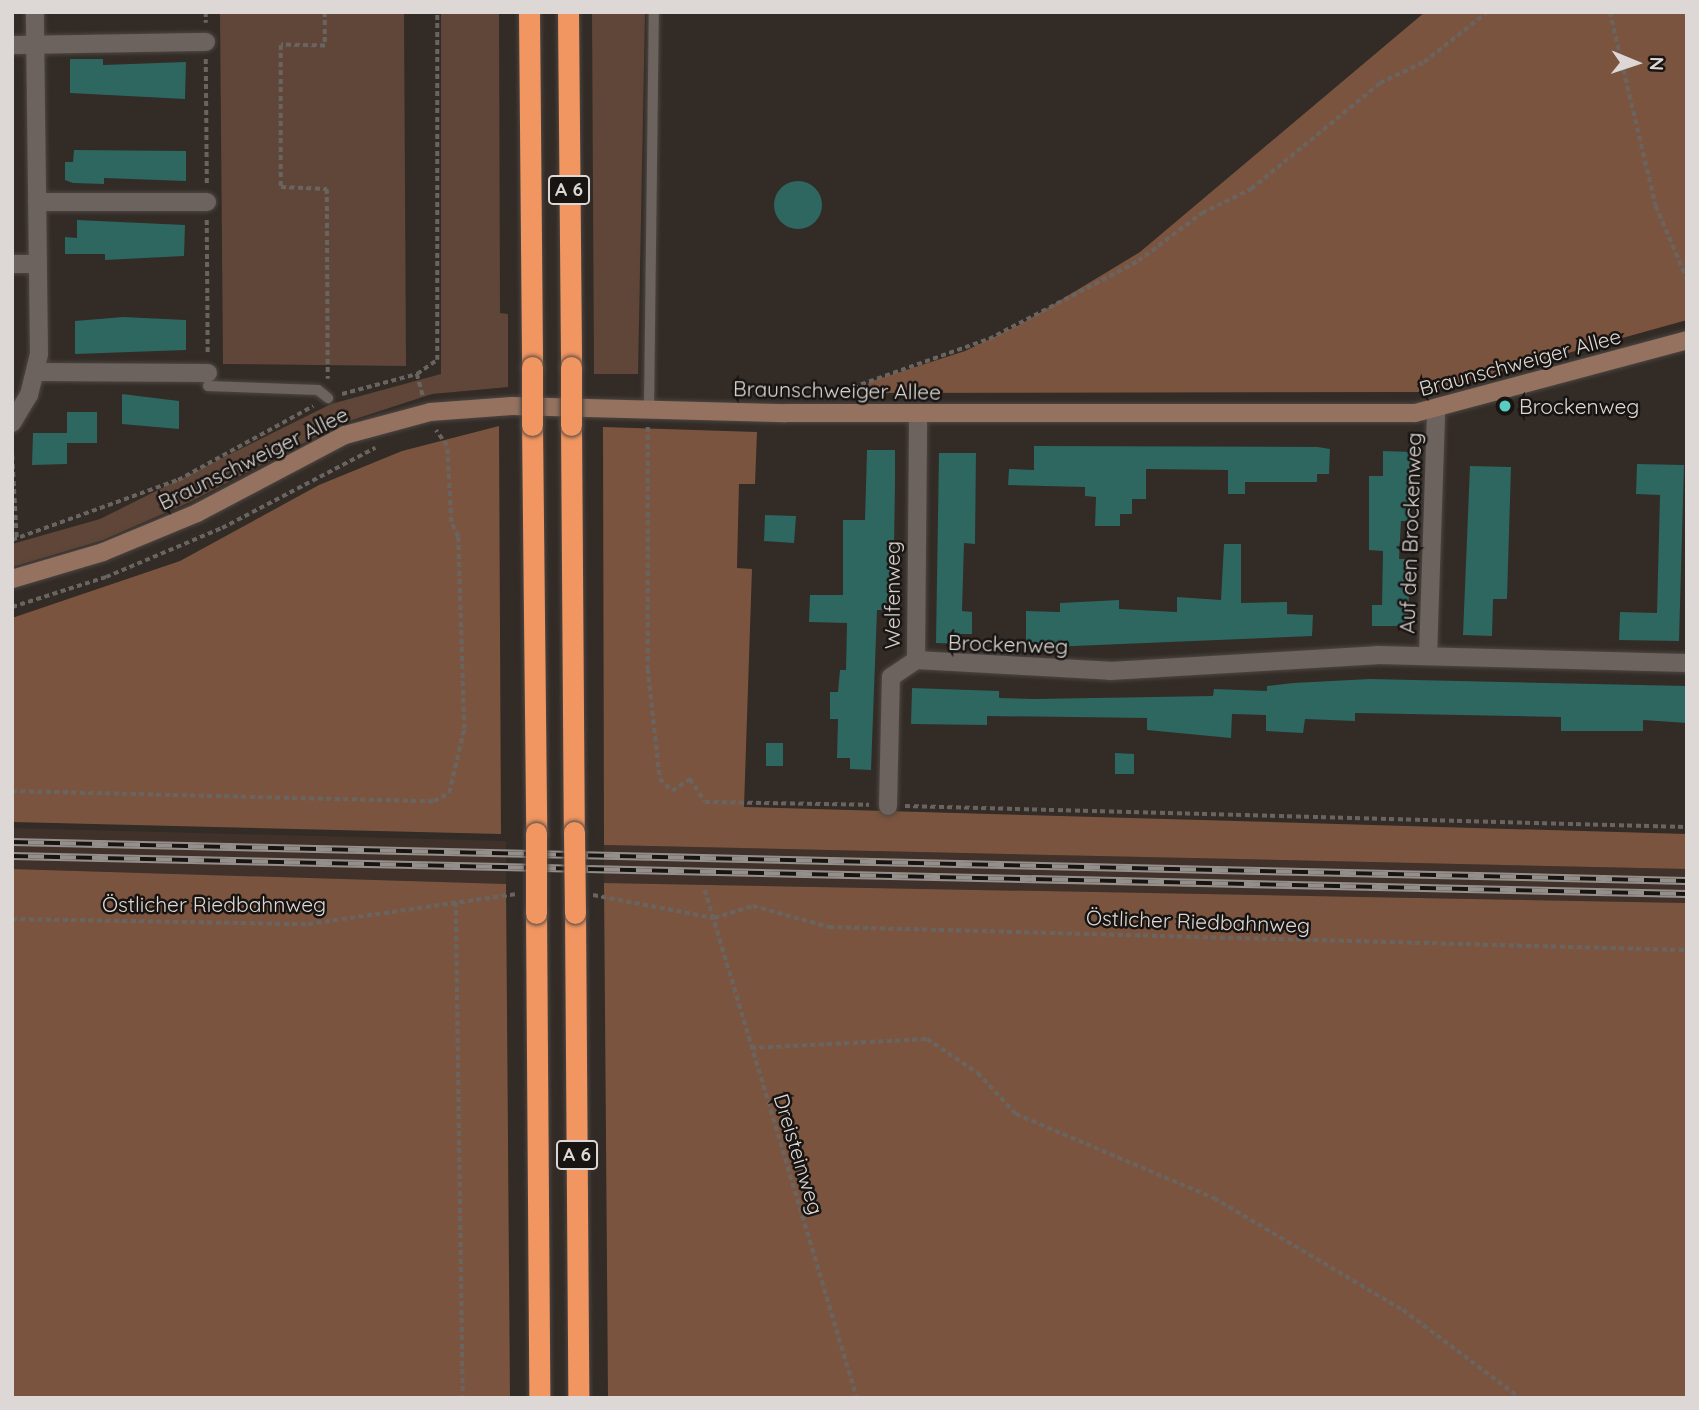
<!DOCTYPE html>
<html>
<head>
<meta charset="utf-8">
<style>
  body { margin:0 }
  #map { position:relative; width:1699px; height:1410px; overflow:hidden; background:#322b26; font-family:Quicksand,sans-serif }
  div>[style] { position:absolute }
  .built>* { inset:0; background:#40322a }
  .green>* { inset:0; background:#604638 }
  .forest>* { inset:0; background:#7a543e }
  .building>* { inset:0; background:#2e6660 }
  .round { border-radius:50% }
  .path>* { height:3.5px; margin-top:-1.75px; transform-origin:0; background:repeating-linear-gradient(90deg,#6a6460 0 5px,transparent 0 8.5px) }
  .roads { filter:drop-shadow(0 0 2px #4d4642) drop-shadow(0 0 2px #4d4642) }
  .lane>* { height:10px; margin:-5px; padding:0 5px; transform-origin:5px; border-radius:5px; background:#6c635e }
  .street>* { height:18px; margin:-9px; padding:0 9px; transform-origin:9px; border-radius:9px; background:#6c635e }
  .secondary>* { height:18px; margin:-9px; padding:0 9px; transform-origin:9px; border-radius:9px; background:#94725f }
  .highway>* { height:21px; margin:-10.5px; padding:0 10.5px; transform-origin:10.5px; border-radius:10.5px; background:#f19661 }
  .rail>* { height:8px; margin-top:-4px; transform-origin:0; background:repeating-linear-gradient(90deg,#181412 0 16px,#958f8b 0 32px); box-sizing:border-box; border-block:2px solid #958f8b }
  .bridges { filter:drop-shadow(0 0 2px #4d4642) drop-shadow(0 0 2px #4d4642) }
  .highway-bridge>* { height:21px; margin:-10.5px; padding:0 10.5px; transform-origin:10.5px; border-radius:10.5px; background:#f19661 }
  .dots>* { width:19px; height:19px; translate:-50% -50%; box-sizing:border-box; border:4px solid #181412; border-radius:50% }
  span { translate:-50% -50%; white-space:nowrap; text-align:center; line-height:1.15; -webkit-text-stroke:5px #181412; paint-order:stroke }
  .shield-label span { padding:2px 5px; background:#181412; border:2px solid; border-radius:5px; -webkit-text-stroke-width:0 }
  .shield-label { font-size:19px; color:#ddd8d5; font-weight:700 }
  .street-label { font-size:21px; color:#ddd8d5 }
  .poi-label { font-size:21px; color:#ddd8d5 }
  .left { translate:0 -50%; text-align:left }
  .frame { position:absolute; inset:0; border:14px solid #ddd8d5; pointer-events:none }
  .north { position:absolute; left:1601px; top:28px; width:70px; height:70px; -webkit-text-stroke:5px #181412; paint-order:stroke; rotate:92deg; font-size:19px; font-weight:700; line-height:28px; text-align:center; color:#ddd8d5 }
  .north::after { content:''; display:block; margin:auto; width:24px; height:32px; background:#ddd8d5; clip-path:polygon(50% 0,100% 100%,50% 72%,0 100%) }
</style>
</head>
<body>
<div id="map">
  <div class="built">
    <i style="clip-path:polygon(12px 828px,506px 841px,506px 884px,12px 869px)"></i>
    <i style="clip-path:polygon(604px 845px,1687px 869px,1687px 903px,604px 883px)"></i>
  </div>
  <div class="green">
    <i style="clip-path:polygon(220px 12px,404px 12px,406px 366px,223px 364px)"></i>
    <i style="clip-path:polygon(441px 12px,499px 12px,500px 313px,508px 314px,508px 387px,432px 394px,340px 424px,192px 501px,103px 540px,12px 567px,12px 544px,100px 519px,331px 404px,441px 374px)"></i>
    <i style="clip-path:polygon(592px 12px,645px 12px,638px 374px,594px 374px)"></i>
  </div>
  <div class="forest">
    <i style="clip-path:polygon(1425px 12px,1687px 12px,1687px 320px,1427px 392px,864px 393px,869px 382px,965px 351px,1021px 324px,1140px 252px)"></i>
    <i style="clip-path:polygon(499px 426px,501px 834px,12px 822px,12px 618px,180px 561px,319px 485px,402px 451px)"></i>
    <i style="clip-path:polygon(603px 427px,757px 432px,755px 484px,739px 484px,737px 568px,752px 569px,744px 807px,1687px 834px,1687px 869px,604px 845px)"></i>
    <i style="clip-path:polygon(12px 869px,506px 884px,510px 1398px,12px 1398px)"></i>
    <i style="clip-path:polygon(604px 883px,1687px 903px,1687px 1398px,608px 1398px)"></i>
  </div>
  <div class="building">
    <i style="clip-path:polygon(70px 59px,103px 59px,103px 65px,186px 62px,185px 99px,70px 93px)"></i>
    <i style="clip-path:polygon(74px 150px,186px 151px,186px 181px,104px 178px,104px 184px,73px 183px,65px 180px,65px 162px,73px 162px)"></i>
    <i class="round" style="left:774px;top:181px;width:48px;height:48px"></i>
    <i style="clip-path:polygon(77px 220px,185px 225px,184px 256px,105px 260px,105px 254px,65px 254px,65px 237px,77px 238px)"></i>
    <i style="clip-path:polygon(123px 317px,186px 320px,186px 350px,75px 354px,75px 321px)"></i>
    <i style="clip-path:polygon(122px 394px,179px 401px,179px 429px,122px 424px)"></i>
    <i style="clip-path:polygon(67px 412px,97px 412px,97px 443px,67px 443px,67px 433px,67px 464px,32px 465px,33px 433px,67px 433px)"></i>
    <i style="clip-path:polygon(1034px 446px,1318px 447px,1330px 449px,1329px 474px,1317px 474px,1317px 482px,1245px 482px,1245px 494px,1228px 494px,1228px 470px,1146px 469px,1146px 499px,1132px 499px,1132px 514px,1120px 514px,1120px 526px,1095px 526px,1096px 497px,1085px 496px,1085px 487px,1008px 485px,1009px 469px,1034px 470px)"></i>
    <i style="clip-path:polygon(867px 450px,895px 450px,895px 483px,893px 610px,877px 610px,871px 770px,850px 769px,850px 758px,837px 758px,838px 719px,830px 719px,830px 692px,838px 692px,840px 670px,846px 670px,847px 623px,809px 622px,810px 595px,843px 595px,843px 520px,865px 520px)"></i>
    <i style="clip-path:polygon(1383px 451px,1412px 452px,1411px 521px,1401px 521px,1399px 559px,1410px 559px,1408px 626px,1372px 626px,1372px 605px,1382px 605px,1383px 551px,1369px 550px,1369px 476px,1383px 476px)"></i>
    <i style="clip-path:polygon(939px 453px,976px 453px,975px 544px,964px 543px,962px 611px,972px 612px,972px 634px,961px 634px,961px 644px,936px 643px)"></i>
    <i style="clip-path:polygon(1637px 464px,1684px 465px,1679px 641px,1619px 640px,1620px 612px,1657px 613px,1660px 495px,1636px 494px)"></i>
    <i style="clip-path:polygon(1470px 466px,1511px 467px,1507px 599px,1493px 599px,1492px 636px,1463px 635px)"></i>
    <i style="clip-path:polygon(765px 515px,796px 516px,794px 543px,764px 541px)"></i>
    <i style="clip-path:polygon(1224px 544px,1241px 544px,1241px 603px,1287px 602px,1287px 614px,1313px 615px,1312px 636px,1026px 648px,1026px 611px,1060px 612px,1060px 603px,1119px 600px,1119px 609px,1177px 612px,1177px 597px,1221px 600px)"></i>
    <i style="clip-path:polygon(1370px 679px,1687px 686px,1687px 723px,1643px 720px,1643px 731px,1561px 731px,1561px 717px,1355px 713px,1355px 721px,1305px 719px,1303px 733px,1266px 731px,1266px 715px,1232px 714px,1231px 738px,1147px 730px,1147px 718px,987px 716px,987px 725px,911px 724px,912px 688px,999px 691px,999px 698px,1035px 699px,1213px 696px,1214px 689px,1267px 691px,1267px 686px,1293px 683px)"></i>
    <i style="clip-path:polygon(766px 743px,783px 743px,783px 766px,766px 766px)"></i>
    <i style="clip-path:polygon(1115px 753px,1134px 754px,1134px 774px,1115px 774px)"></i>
  </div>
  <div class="path">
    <i style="left:206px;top:12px;width:11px;rotate:90deg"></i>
    <i style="left:325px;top:12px;width:34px;rotate:90deg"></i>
    <i style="left:325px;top:46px;width:44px;rotate:-178.7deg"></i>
    <i style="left:281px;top:45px;width:142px;rotate:90deg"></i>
    <i style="left:281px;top:187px;width:46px;rotate:2.5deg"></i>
    <i style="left:327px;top:189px;width:190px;rotate:89.7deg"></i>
    <i style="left:1610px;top:12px;width:199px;rotate:76.7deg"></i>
    <i style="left:1656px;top:206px;width:79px;rotate:67deg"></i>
    <i style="left:206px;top:59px;width:125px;rotate:89.5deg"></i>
    <i style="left:207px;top:220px;width:136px;rotate:89.6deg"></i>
    <i style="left:417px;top:374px;width:23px;rotate:75deg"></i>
    <i style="left:837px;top:393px;width:161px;rotate:-19.6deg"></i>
    <i style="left:989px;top:339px;width:168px;rotate:-27.6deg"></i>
    <i style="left:1138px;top:261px;width:80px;rotate:-36.9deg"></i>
    <i style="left:1202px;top:213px;width:55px;rotate:-26.1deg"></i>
    <i style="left:1251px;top:189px;width:167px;rotate:-39.4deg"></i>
    <i style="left:1380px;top:83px;width:49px;rotate:-25.5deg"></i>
    <i style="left:1424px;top:62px;width:80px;rotate:-38.4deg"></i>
    <i style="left:342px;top:394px;width:78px;rotate:-14.9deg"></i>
    <i style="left:417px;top:374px;width:24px;rotate:-35deg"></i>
    <i style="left:437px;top:360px;width:348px;rotate:-90deg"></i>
    <i style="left:648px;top:427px;width:242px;rotate:90deg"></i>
    <i style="left:648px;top:669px;width:111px;rotate:83.8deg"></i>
    <i style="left:660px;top:779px;width:17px;rotate:45deg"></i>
    <i style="left:672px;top:791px;width:22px;rotate:-34deg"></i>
    <i style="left:690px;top:779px;width:27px;rotate:57deg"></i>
    <i style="left:705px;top:802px;width:164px;rotate:1deg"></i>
    <i style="left:12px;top:447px;width:92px;rotate:86.9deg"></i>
    <i style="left:12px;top:540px;width:177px;rotate:-19.9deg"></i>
    <i style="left:178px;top:480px;width:154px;rotate:-28.7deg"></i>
    <i style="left:12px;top:607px;width:99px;rotate:-17.7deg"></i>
    <i style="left:106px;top:577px;width:126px;rotate:-22.9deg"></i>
    <i style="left:222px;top:528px;width:173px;rotate:-27.6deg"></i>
    <i style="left:12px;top:791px;width:422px;rotate:1.4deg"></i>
    <i style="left:434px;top:801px;width:17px;rotate:-28deg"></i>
    <i style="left:449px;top:793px;width:66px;rotate:-76.8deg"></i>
    <i style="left:464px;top:729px;width:192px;rotate:-91.8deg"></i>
    <i style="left:458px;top:537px;width:17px;rotate:-115deg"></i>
    <i style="left:451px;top:522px;width:76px;rotate:-93deg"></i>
    <i style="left:447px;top:446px;width:19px;rotate:-126deg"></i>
    <i style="left:905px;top:806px;width:782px;rotate:1.54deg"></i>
    <i style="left:705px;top:890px;width:530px;rotate:73.34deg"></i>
    <i style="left:593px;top:895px;width:123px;rotate:10.8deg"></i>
    <i style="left:714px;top:918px;width:41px;rotate:-17.1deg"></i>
    <i style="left:753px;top:906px;width:79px;rotate:15.4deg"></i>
    <i style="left:829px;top:927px;width:858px;rotate:1.54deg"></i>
    <i style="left:456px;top:902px;width:496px;rotate:89.2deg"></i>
    <i style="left:12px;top:919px;width:296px;rotate:1deg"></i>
    <i style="left:308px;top:924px;width:209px;rotate:-8.2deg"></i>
    <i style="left:751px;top:1048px;width:176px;rotate:-2.9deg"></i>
    <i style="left:927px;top:1039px;width:61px;rotate:33.7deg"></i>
    <i style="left:978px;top:1073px;width:56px;rotate:47.2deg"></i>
    <i style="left:1016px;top:1114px;width:215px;rotate:23deg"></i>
    <i style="left:1214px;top:1198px;width:220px;rotate:30.7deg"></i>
    <i style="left:1403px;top:1310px;width:146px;rotate:36.9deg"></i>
  </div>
  <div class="roads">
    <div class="lane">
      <i style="left:208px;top:386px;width:110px;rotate:2.1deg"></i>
      <i style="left:318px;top:390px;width:13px;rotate:39deg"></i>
      <i style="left:649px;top:408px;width:396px;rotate:-89.3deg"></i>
    </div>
    <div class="street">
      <i style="left:12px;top:45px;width:194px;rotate:-0.9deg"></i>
      <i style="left:37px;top:202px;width:170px"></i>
      <i style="left:12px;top:264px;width:25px"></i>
      <i style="left:37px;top:372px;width:171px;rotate:0.3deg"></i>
      <i style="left:12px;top:423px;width:33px;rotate:-59deg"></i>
      <i style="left:29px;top:395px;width:42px;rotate:-76.3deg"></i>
      <i style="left:39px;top:354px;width:342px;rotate:-90.7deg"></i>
      <i style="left:1428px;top:656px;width:245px;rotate:-88.1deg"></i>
      <i style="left:916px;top:660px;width:194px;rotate:3.2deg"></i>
      <i style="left:1110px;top:671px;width:267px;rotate:-3.4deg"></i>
      <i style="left:1377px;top:655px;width:310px;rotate:1.5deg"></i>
      <i style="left:916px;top:660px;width:246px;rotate:-89.5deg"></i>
      <i style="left:888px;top:806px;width:129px;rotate:-88.7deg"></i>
      <i style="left:891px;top:677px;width:30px;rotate:-34deg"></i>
    </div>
    <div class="secondary">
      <i style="left:12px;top:579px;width:95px;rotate:-16.5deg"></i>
      <i style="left:103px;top:552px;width:102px;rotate:-22.5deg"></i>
      <i style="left:197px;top:513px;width:167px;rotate:-27.8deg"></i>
      <i style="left:345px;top:435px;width:88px;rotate:-15.1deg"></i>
      <i style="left:430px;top:412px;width:82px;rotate:-4.2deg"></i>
      <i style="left:512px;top:406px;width:274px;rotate:1.5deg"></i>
      <i style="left:786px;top:413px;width:629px"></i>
      <i style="left:1415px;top:413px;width:282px;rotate:-15deg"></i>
    </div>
    <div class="highway">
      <i style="left:529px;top:12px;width:355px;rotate:89.5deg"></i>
      <i style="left:568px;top:12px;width:355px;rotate:89.5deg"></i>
      <i style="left:532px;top:425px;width:408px;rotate:89.4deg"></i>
      <i style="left:571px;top:425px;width:407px;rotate:89.6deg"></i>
      <i style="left:536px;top:913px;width:485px;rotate:89.6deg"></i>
      <i style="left:575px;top:913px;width:485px;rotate:89.6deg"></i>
    </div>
  </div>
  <div class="rail">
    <i style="left:12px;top:842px;width:1675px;rotate:1.33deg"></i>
    <i style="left:12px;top:856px;width:1675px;rotate:1.3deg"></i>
  </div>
  <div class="bridges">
    <div class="highway-bridge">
      <i style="left:532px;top:367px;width:58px;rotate:90deg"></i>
      <i style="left:571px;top:367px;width:58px;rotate:90deg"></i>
      <i style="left:574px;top:832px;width:81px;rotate:89.3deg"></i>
      <i style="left:536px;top:913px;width:80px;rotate:-90deg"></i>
    </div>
  </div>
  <div class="dots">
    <i style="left:1505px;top:406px;background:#57cec1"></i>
  </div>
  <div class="shield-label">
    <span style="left:569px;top:190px">A 6</span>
    <span style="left:577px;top:1155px">A 6</span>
  </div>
  <div class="street-label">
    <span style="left:1520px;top:362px;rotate:-15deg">Braunschweiger Allee</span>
    <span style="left:837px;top:390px;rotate:1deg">Braunschweiger Allee</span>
    <span style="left:253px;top:458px;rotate:-26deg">Braunschweiger Allee</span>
    <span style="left:1410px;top:533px;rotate:-88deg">Auf den Brockenweg</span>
    <span style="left:892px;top:595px;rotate:-90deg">Welfenweg</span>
    <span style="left:1008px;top:644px;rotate:2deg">Brockenweg</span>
    <span style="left:214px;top:904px">Östlicher Riedbahnweg</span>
    <span style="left:1198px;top:921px;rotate:2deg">Östlicher Riedbahnweg</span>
    <span style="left:799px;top:1154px;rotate:73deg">Dreisteinweg</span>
  </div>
  <div class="poi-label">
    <span class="left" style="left:1519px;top:406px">Brockenweg</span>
  </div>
  <div class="frame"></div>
  <div class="north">N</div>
</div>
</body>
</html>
